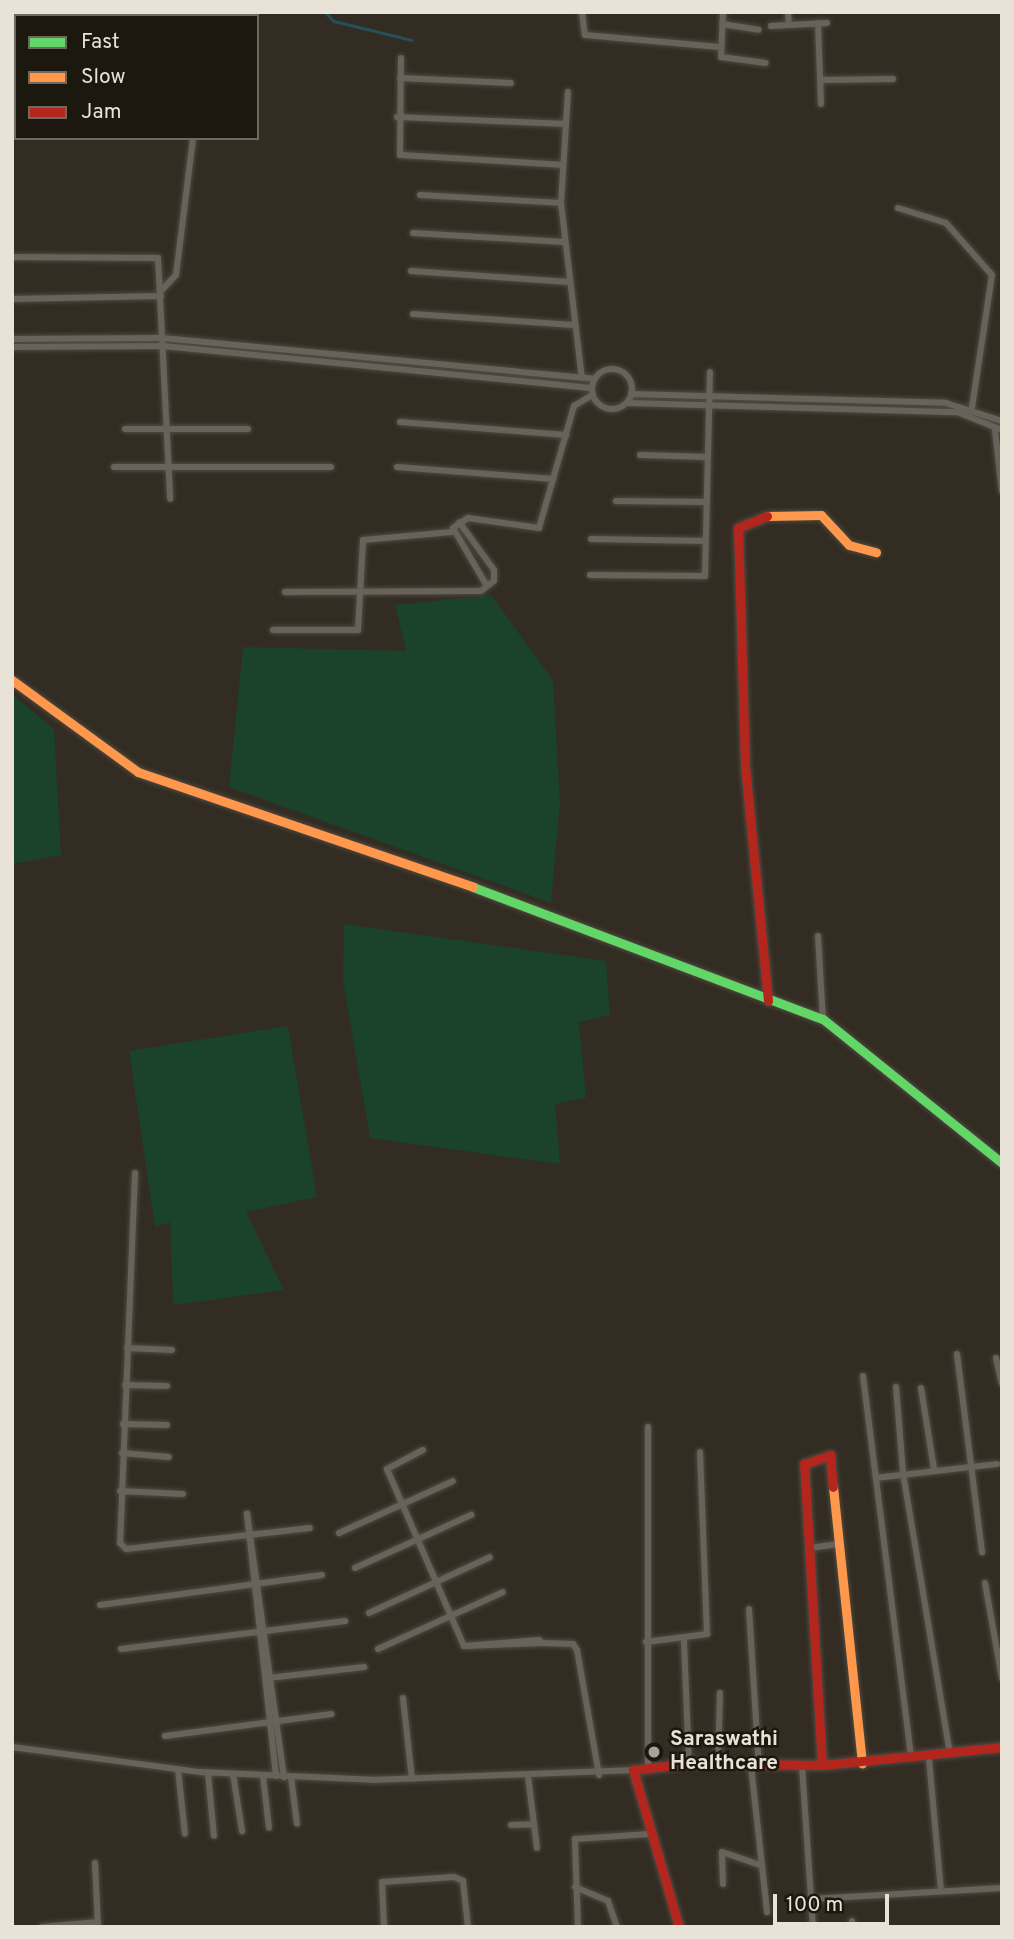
<!DOCTYPE html>
<html>
<head>
<meta charset="utf-8">
<style>
  body { margin:0 }
  #map { position:relative; width:1014px; height:1939px; overflow:hidden; background:#322c22; font-family:Overpass,sans-serif }
  div>[style] { position:absolute }
  .green>* { inset:0; background:#1b422b }
  .stream>* { height:2.5px; margin:-1.25px; padding:0 1.25px; transform-origin:1.25px; border-radius:1.25px; background:#23505a }
  .roads { filter:drop-shadow(0 0 2px #4f4940) drop-shadow(0 0 2px #4f4940) }
  .street>* { height:6px; margin:-3px; padding:0 3px; transform-origin:3px; border-radius:3px; background:#68625b }
  .street>.ring { margin:-3px; padding:0; box-sizing:content-box; background:none; border:6px solid #68625b; border-radius:50% }
  .fast>* { height:9px; margin:-4.5px; padding:0 4.5px; transform-origin:4.5px; border-radius:4.5px; background:#63d668 }
  .slow>* { height:9px; margin:-4.5px; padding:0 4.5px; transform-origin:4.5px; border-radius:4.5px; background:#ff974d }
  .jam>* { height:9px; margin:-4.5px; padding:0 4.5px; transform-origin:4.5px; border-radius:4.5px; background:#b3261e }
  .dots>* { width:19px; height:19px; translate:-50% -50%; box-sizing:border-box; border:4px solid #1c170f; border-radius:50% }
  span { translate:-50% -50%; white-space:nowrap; text-align:center; line-height:1.15; -webkit-text-stroke:5px #1c170f; paint-order:stroke }
  .poi-label { font-size:21px; color:#e9e2d7; font-weight:700 }
  .left { translate:0 -50%; text-align:left }
  .frame { position:absolute; inset:0; border:14px solid #e9e2d7; pointer-events:none }
  .legend { position:absolute; left:14px; top:14px; width:245px; height:126px; box-sizing:border-box; background:#1c170f; border:2px solid #6e685f; margin:0; padding:9px 12px; list-style:none; font-size:21px; color:#e9e2d7 }
  .legend li { display:flex; align-items:center; gap:14px; height:35px }
  .legend b { width:35px; border:2px solid #6e685f }
  .scale { position:absolute; left:773px; top:1894px; width:116px; height:32px; box-sizing:border-box; border:4px solid #e9e2d7; border-top:0; padding-left:9px; font-size:21px; line-height:24px; white-space:nowrap; color:#e9e2d7; -webkit-text-stroke:5px #1c170f; paint-order:stroke }
</style>
</head>
<body>
<div id="map">
  <div class="green">
    <i style="clip-path:polygon(491px 595px,553px 680px,560px 803px,551px 903px,229px 787px,243px 647px,406px 651px,395px 605px)"></i>
    <i style="clip-path:polygon(12px 694px,54px 729px,61px 855px,12px 864px)"></i>
    <i style="clip-path:polygon(344px 924px,606px 961px,610px 1015px,579px 1022px,586px 1098px,555px 1104px,560px 1164px,370px 1138px,343px 980px)"></i>
    <i style="clip-path:polygon(288px 1026px,317px 1197px,246px 1212px,284px 1290px,173px 1305px,170px 1222px,155px 1227px,129px 1051px)"></i>
  </div>
  <div class="stream">
    <i style="left:325px;top:12px;width:13px;rotate:45deg"></i>
    <i style="left:334px;top:21px;width:80px;rotate:13.7deg"></i>
  </div>
  <div class="roads">
    <div class="street">
      <i style="left:133px;top:12px;width:9px;rotate:27deg"></i>
      <i style="left:582px;top:12px;width:23px;rotate:83deg"></i>
      <i style="left:585px;top:35px;width:135px;rotate:5.1deg"></i>
      <i style="left:723px;top:12px;width:45px;rotate:92.5deg"></i>
      <i style="left:721px;top:57px;width:45px;rotate:7.6deg"></i>
      <i style="left:788px;top:12px;width:13px;rotate:86deg"></i>
      <i style="left:789px;top:25px;width:38px;rotate:-3deg"></i>
      <i style="left:818px;top:23px;width:81px;rotate:87.9deg"></i>
      <i style="left:722px;top:24px;width:37px;rotate:9deg"></i>
      <i style="left:771px;top:26px;width:18px;rotate:-3deg"></i>
      <i style="left:401px;top:58px;width:97px;rotate:90.6deg"></i>
      <i style="left:400px;top:155px;width:162px;rotate:3.5deg"></i>
      <i style="left:400px;top:78px;width:111px;rotate:2.6deg"></i>
      <i style="left:820px;top:80px;width:73px;rotate:-0.8deg"></i>
      <i style="left:568px;top:92px;width:111px;rotate:93.6deg"></i>
      <i style="left:561px;top:203px;width:176px;rotate:83.2deg"></i>
      <i style="left:397px;top:117px;width:167px;rotate:2.4deg"></i>
      <i style="left:420px;top:195px;width:141px;rotate:3.2deg"></i>
      <i style="left:898px;top:208px;width:50px;rotate:17.4deg"></i>
      <i style="left:946px;top:223px;width:69px;rotate:48.5deg"></i>
      <i style="left:992px;top:275px;width:134px;rotate:98.6deg"></i>
      <i style="left:413px;top:233px;width:151px;rotate:3.4deg"></i>
      <i style="left:12px;top:257px;width:146px;rotate:0.4deg"></i>
      <i style="left:158px;top:258px;width:241px;rotate:87.1deg"></i>
      <i style="left:411px;top:271px;width:158px;rotate:4deg"></i>
      <i style="left:161px;top:291px;width:22px;rotate:-47deg"></i>
      <i style="left:176px;top:275px;width:138px;rotate:-82.9deg"></i>
      <i style="left:12px;top:299px;width:149px;rotate:-1.2deg"></i>
      <i style="left:413px;top:314px;width:161px;rotate:3.9deg"></i>
      <i style="left:12px;top:339px;width:150px;rotate:-0.4deg"></i>
      <i style="left:162px;top:338px;width:434px;rotate:5.4deg"></i>
      <i style="left:12px;top:347px;width:151px;rotate:-0.4deg"></i>
      <i style="left:163px;top:346px;width:430px;rotate:5.6deg"></i>
      <i class="ring" style="left:592px;top:369px;width:34px;height:34px"></i>
      <i style="left:631px;top:394px;width:315px;rotate:1.6deg"></i>
      <i style="left:946px;top:403px;width:59px;rotate:17.8deg"></i>
      <i style="left:627px;top:403px;width:330px;rotate:1.6deg"></i>
      <i style="left:957px;top:412px;width:48px;rotate:21.8deg"></i>
      <i style="left:400px;top:422px;width:167px;rotate:4.5deg"></i>
      <i style="left:125px;top:429px;width:123px"></i>
      <i style="left:995px;top:430px;width:61px;rotate:83.5deg"></i>
      <i style="left:640px;top:455px;width:68px;rotate:1.7deg"></i>
      <i style="left:114px;top:467px;width:217px"></i>
      <i style="left:397px;top:467px;width:157px;rotate:4.4deg"></i>
      <i style="left:616px;top:501px;width:91px;rotate:0.6deg"></i>
      <i style="left:591px;top:539px;width:115px;rotate:1deg"></i>
      <i style="left:590px;top:575px;width:115px;rotate:0.5deg"></i>
      <i style="left:705px;top:576px;width:204px;rotate:-88.6deg"></i>
      <i style="left:487px;top:586px;width:67px;rotate:-120.4deg"></i>
      <i style="left:453px;top:528px;width:18px;rotate:-34deg"></i>
      <i style="left:468px;top:518px;width:72px;rotate:8deg"></i>
      <i style="left:539px;top:528px;width:127px;rotate:-74deg"></i>
      <i style="left:574px;top:406px;width:21px;rotate:-31deg"></i>
      <i style="left:285px;top:592px;width:196px;rotate:-0.3deg"></i>
      <i style="left:481px;top:591px;width:16px;rotate:-38deg"></i>
      <i style="left:494px;top:581px;width:11px;rotate:-90deg"></i>
      <i style="left:494px;top:570px;width:59px;rotate:-126.1deg"></i>
      <i style="left:273px;top:630px;width:85px"></i>
      <i style="left:358px;top:630px;width:90px;rotate:-86.8deg"></i>
      <i style="left:363px;top:540px;width:89px;rotate:-5.1deg"></i>
      <i style="left:818px;top:936px;width:83px;rotate:86.6deg"></i>
      <i style="left:135px;top:1173px;width:370px;rotate:92.3deg"></i>
      <i style="left:120px;top:1543px;width:8px;rotate:45deg"></i>
      <i style="left:126px;top:1549px;width:185px;rotate:-6.5deg"></i>
      <i style="left:127px;top:1348px;width:45px;rotate:2.5deg"></i>
      <i style="left:957px;top:1354px;width:200px;rotate:82.8deg"></i>
      <i style="left:996px;top:1358px;width:26px;rotate:77deg"></i>
      <i style="left:863px;top:1376px;width:385px;rotate:82.8deg"></i>
      <i style="left:125px;top:1385px;width:42px;rotate:1.4deg"></i>
      <i style="left:896px;top:1387px;width:86px;rotate:85.3deg"></i>
      <i style="left:903px;top:1473px;width:284px;rotate:80.5deg"></i>
      <i style="left:921px;top:1388px;width:82px;rotate:80.9deg"></i>
      <i style="left:123px;top:1424px;width:44px;rotate:1.3deg"></i>
      <i style="left:648px;top:1427px;width:341px;rotate:90deg"></i>
      <i style="left:423px;top:1450px;width:41px;rotate:152.2deg"></i>
      <i style="left:387px;top:1469px;width:193px;rotate:66.5deg"></i>
      <i style="left:464px;top:1646px;width:78px;rotate:-2.2deg"></i>
      <i style="left:542px;top:1643px;width:4px;rotate:-135deg"></i>
      <i style="left:539px;top:1640px;width:75px;rotate:175.4deg"></i>
      <i style="left:122px;top:1453px;width:47px;rotate:4.9deg"></i>
      <i style="left:876px;top:1478px;width:122px;rotate:-6.6deg"></i>
      <i style="left:120px;top:1491px;width:63px;rotate:2.7deg"></i>
      <i style="left:339px;top:1533px;width:125px;rotate:-24.5deg"></i>
      <i style="left:810px;top:1548px;width:30px;rotate:-8deg"></i>
      <i style="left:355px;top:1568px;width:128px;rotate:-24.6deg"></i>
      <i style="left:985px;top:1583px;width:97px;rotate:79.9deg"></i>
      <i style="left:100px;top:1605px;width:224px;rotate:-7.7deg"></i>
      <i style="left:749px;top:1609px;width:157px;rotate:86.4deg"></i>
      <i style="left:369px;top:1613px;width:133px;rotate:-24.8deg"></i>
      <i style="left:684px;top:1641px;width:122px;rotate:87.7deg"></i>
      <i style="left:646px;top:1642px;width:62px;rotate:-7.5deg"></i>
      <i style="left:707px;top:1634px;width:182px;rotate:-92.2deg"></i>
      <i style="left:542px;top:1643px;width:31px;rotate:2deg"></i>
      <i style="left:573px;top:1644px;width:7px;rotate:56deg"></i>
      <i style="left:577px;top:1650px;width:127px;rotate:80deg"></i>
      <i style="left:121px;top:1649px;width:226px;rotate:-7.1deg"></i>
      <i style="left:378px;top:1649px;width:137px;rotate:-24.5deg"></i>
      <i style="left:268px;top:1678px;width:97px;rotate:-6.5deg"></i>
      <i style="left:403px;top:1698px;width:81px;rotate:83.7deg"></i>
      <i style="left:165px;top:1736px;width:168px;rotate:-7.5deg"></i>
      <i style="left:12px;top:1747px;width:190px;rotate:7.6deg"></i>
      <i style="left:200px;top:1772px;width:173px;rotate:2.6deg"></i>
      <i style="left:373px;top:1780px;width:260px;rotate:-2.2deg"></i>
      <i style="left:929px;top:1759px;width:132px;rotate:84.8deg"></i>
      <i style="left:718px;top:1764px;width:71px;rotate:-88.4deg"></i>
      <i style="left:751px;top:1766px;width:147px;rotate:83.7deg"></i>
      <i style="left:802px;top:1766px;width:161px;rotate:86.1deg"></i>
      <i style="left:178px;top:1769px;width:65px;rotate:83.9deg"></i>
      <i style="left:208px;top:1773px;width:63px;rotate:84.6deg"></i>
      <i style="left:233px;top:1774px;width:58px;rotate:81deg"></i>
      <i style="left:263px;top:1776px;width:52px;rotate:83.4deg"></i>
      <i style="left:276px;top:1776px;width:264px;rotate:-96.3deg"></i>
      <i style="left:247px;top:1514px;width:266px;rotate:82deg"></i>
      <i style="left:291px;top:1777px;width:47px;rotate:82.7deg"></i>
      <i style="left:534px;top:1824px;width:24px;rotate:83deg"></i>
      <i style="left:511px;top:1825px;width:23px;rotate:-2deg"></i>
      <i style="left:534px;top:1824px;width:48px;rotate:-97.1deg"></i>
      <i style="left:95px;top:1863px;width:64px;rotate:87.3deg"></i>
      <i style="left:723px;top:1884px;width:32px;rotate:-92deg"></i>
      <i style="left:722px;top:1852px;width:40px;rotate:18.9deg"></i>
      <i style="left:575px;top:1887px;width:36px;rotate:23deg"></i>
      <i style="left:608px;top:1901px;width:28px;rotate:71deg"></i>
      <i style="left:812px;top:1899px;width:190px;rotate:-3.3deg"></i>
      <i style="left:852px;top:1921px;width:6px;rotate:90deg"></i>
      <i style="left:42px;top:1927px;width:56px;rotate:-5.1deg"></i>
      <i style="left:384px;top:1927px;width:45px;rotate:-92.5deg"></i>
      <i style="left:382px;top:1882px;width:72px;rotate:-4deg"></i>
      <i style="left:454px;top:1877px;width:10px;rotate:24deg"></i>
      <i style="left:463px;top:1881px;width:46px;rotate:83.8deg"></i>
      <i style="left:578px;top:1927px;width:88px;rotate:-92deg"></i>
      <i style="left:575px;top:1839px;width:75px;rotate:-3.8deg"></i>
    </div>
    <div class="fast">
      <i style="left:473px;top:887px;width:374px;rotate:20.7deg"></i>
      <i style="left:823px;top:1019px;width:230px;rotate:38.8deg"></i>
    </div>
    <div class="slow">
      <i style="left:767px;top:516px;width:54px;rotate:-1.1deg"></i>
      <i style="left:821px;top:515px;width:41px;rotate:47deg"></i>
      <i style="left:849px;top:545px;width:28px;rotate:15deg"></i>
      <i style="left:12px;top:680px;width:156px;rotate:36.1deg"></i>
      <i style="left:138px;top:772px;width:354px;rotate:18.9deg"></i>
      <i style="left:833px;top:1487px;width:278px;rotate:84deg"></i>
    </div>
    <div class="jam">
      <i style="left:767px;top:516px;width:31px;rotate:158deg"></i>
      <i style="left:738px;top:528px;width:238px;rotate:88.3deg"></i>
      <i style="left:745px;top:766px;width:236px;rotate:84.4deg"></i>
      <i style="left:822px;top:1765px;width:302px;rotate:-93.4deg"></i>
      <i style="left:804px;top:1464px;width:28px;rotate:-19deg"></i>
      <i style="left:830px;top:1455px;width:32px;rotate:85deg"></i>
      <i style="left:679px;top:1927px;width:164px;rotate:-106.3deg"></i>
      <i style="left:633px;top:1770px;width:56px;rotate:-7.1deg"></i>
      <i style="left:689px;top:1763px;width:133px;rotate:0.9deg"></i>
      <i style="left:822px;top:1765px;width:181px;rotate:-5.7deg"></i>
    </div>
  </div>
  <div class="dots">
    <i style="left:654px;top:1752px;background:#a9a298"></i>
  </div>
  <div class="poi-label">
    <span class="left" style="left:670px;top:1752px">Saraswathi<br>Healthcare</span>
  </div>
  <div class="frame"></div>
  <ul class="legend">
  <li><b style="height:9px;background:#63d668"></b>Fast</li>
  <li><b style="height:9px;background:#ff974d"></b>Slow</li>
  <li><b style="height:9px;background:#b3261e"></b>Jam</li>
  </ul>
  <div class="scale">100 m</div>
</div>
</body>
</html>
